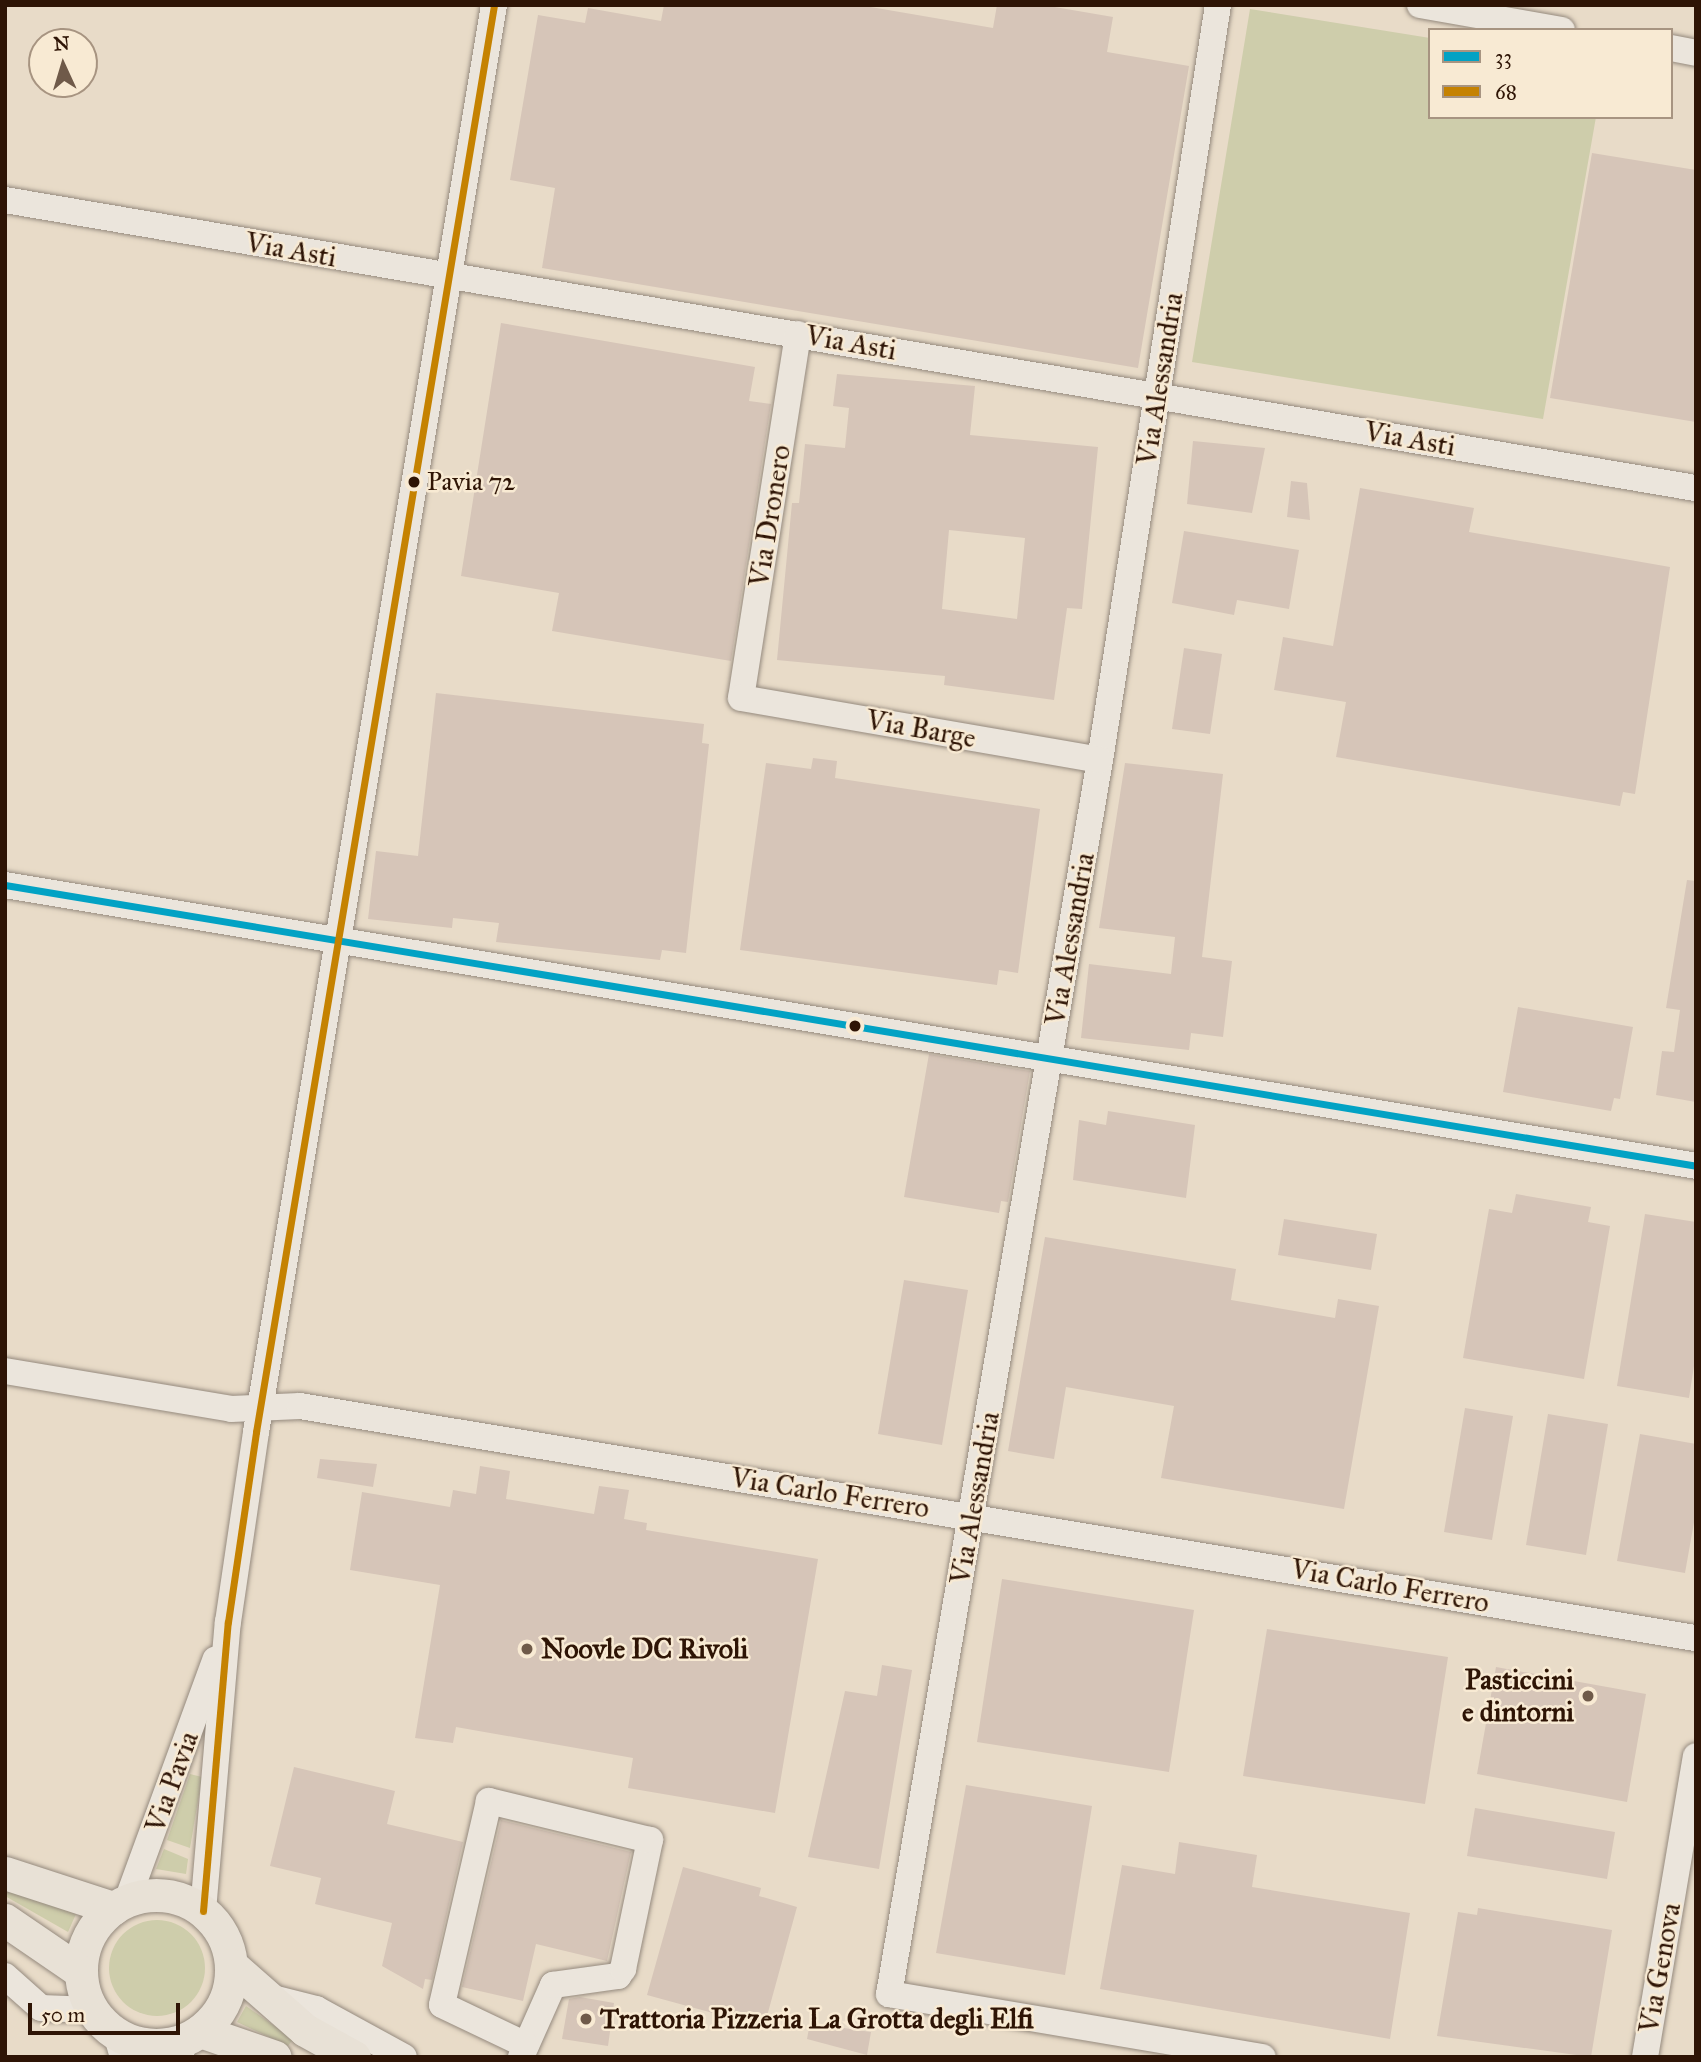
<!DOCTYPE html>
<html>
<head>
<meta charset="utf-8">
<style>
  body { margin:0 }
  #map { position:relative; width:1701px; height:2062px; overflow:hidden; background:#e8dbc8; font-family:"IM FELL Great Primer",serif }
  div>[style] { position:absolute }
  .green>* { inset:0; background:#cecdab }
  .round { border-radius:50% }
  .building>* { inset:0; background:#d6c5b8 }
  .roads { filter:drop-shadow(0 0 2px #958a7e) drop-shadow(0 0 2px #958a7e) }
  .minor>* { height:26px; margin:-13px; padding:0 13px; transform-origin:13px; border-radius:13px; background:#ebe5dc }
  .major>* { height:33px; margin:-16.5px; padding:0 16.5px; transform-origin:16.5px; border-radius:16.5px; background:#e8e1d6 }
  .major>.ring { margin:-16.5px; padding:0; box-sizing:content-box; background:none; border:33px solid #e8e1d6; border-radius:50% }
  .bus-1>* { height:7px; margin:-3.5px; padding:0 3.5px; transform-origin:3.5px; border-radius:3.5px; background:#02a2c4 }
  .bus-2>* { height:7px; margin:-3.5px; padding:0 3.5px; transform-origin:3.5px; border-radius:3.5px; background:#c58201 }
  .dots>* { width:19px; height:19px; translate:-50% -50%; box-sizing:border-box; border:4px solid #f8ead3; border-radius:50% }
  span { translate:-50% -50%; white-space:nowrap; text-align:center; line-height:1.15; -webkit-text-stroke:5px #f8ead3; paint-order:stroke }
  .bus-label { font-size:26px; color:#2e1405 }
  .left { translate:0 -50%; text-align:left }
  .street-label { font-size:28px; color:#2e1405 }
  .poi-label { font-size:28px; color:#2e1405; font-weight:700 }
  .right { translate:-100% -50%; text-align:right }
  .frame { position:absolute; inset:0; border:7px solid #2e1405; pointer-events:none }
  .legend { position:absolute; left:1428px; top:28px; width:245px; height:91px; box-sizing:border-box; background:#f8ead3; border:2px solid #a79481; margin:0; padding:9px 12px; list-style:none; font-size:21px; color:#2e1405 }
  .legend li { display:flex; align-items:center; gap:14px; height:35px }
  .legend b { width:35px; border:2px solid #a79481 }
  .north { position:absolute; left:28px; top:28px; width:70px; height:70px; box-sizing:border-box; background:#f8ead3; border:2px solid #a79481; border-radius:50%; rotate:356deg; font-size:19px; font-weight:700; line-height:28px; text-align:center; color:#2e1405 }
  .north::after { content:''; display:block; margin:auto; width:24px; height:32px; background:#6f5a49; clip-path:polygon(50% 0,100% 100%,50% 72%,0 100%) }
  .scale { position:absolute; left:28px; top:2003px; width:152px; height:32px; box-sizing:border-box; border:4px solid #2e1405; border-top:0; padding-left:9px; font-size:21px; line-height:24px; white-space:nowrap; color:#2e1405; -webkit-text-stroke:5px #f8ead3; paint-order:stroke }
</style>
</head>
<body>
<div id="map">
  <div class="green">
    <i style="clip-path:polygon(1250px 9px,1430px 38px,1430px 117px,1596px 117px,1543px 419px,1192px 362px)"></i>
    <i style="clip-path:polygon(190px 1774px,202px 1777px,190px 1848px,167px 1840px)"></i>
    <i style="clip-path:polygon(164px 1849px,188px 1859px,186px 1874px,156px 1869px)"></i>
    <i style="clip-path:polygon(5px 1888px,76px 1914px,68px 1932px,5px 1896px)"></i>
    <i class="round" style="left:109px;top:1920px;width:96px;height:96px"></i>
    <i style="clip-path:polygon(246px 2006px,293px 2039px,288px 2046px,237px 2022px)"></i>
  </div>
  <div class="building">
    <i style="clip-path:polygon(664px 5px,859px 5px,993px 28px,997px 5px,1043px 5px,1113px 17px,1107px 52px,1189px 66px,1138px 368px,542px 268px,555px 188px,510px 180px,538px 15px,585px 23px,588px 8px,661px 21px)"></i>
    <i style="clip-path:polygon(1592px 153px,1696px 170px,1696px 422px,1550px 398px)"></i>
    <i style="clip-path:polygon(501px 323px,755px 367px,749px 401px,771px 404px,731px 661px,552px 631px,559px 593px,461px 576px)"></i>
    <i style="clip-path:polygon(evenodd,837px 374px,975px 386px,970px 435px,1098px 447px,1082px 609px,1067px 608px,1054px 700px,944px 685px,945px 676px,777px 660px,792px 503px,799px 503px,805px 444px,845px 448px,849px 408px,833px 406px,837px 374px,949px 530px,1025px 538px,1017px 619px,942px 609px,949px 530px)"></i>
    <i style="clip-path:polygon(1193px 441px,1265px 448px,1252px 513px,1187px 504px)"></i>
    <i style="clip-path:polygon(1291px 481px,1307px 483px,1310px 520px,1287px 517px)"></i>
    <i style="clip-path:polygon(1360px 488px,1474px 508px,1469px 532px,1670px 567px,1635px 794px,1623px 792px,1620px 806px,1336px 757px,1346px 702px,1274px 690px,1283px 637px,1333px 646px)"></i>
    <i style="clip-path:polygon(1184px 531px,1299px 550px,1289px 609px,1237px 600px,1234px 615px,1172px 603px)"></i>
    <i style="clip-path:polygon(1184px 648px,1222px 654px,1210px 734px,1172px 729px)"></i>
    <i style="clip-path:polygon(436px 693px,704px 724px,702px 743px,709px 744px,686px 953px,662px 950px,660px 960px,496px 942px,499px 923px,453px 918px,452px 928px,368px 919px,376px 851px,418px 856px)"></i>
    <i style="clip-path:polygon(813px 758px,837px 761px,835px 778px,1040px 809px,1018px 973px,999px 970px,997px 985px,740px 950px,766px 763px,811px 769px)"></i>
    <i style="clip-path:polygon(1125px 763px,1223px 774px,1202px 957px,1232px 961px,1223px 1037px,1191px 1033px,1189px 1050px,1081px 1038px,1089px 964px,1171px 974px,1175px 937px,1099px 928px)"></i>
    <i style="clip-path:polygon(1687px 880px,1696px 881px,1696px 1102px,1656px 1095px,1662px 1051px,1674px 1052px,1680px 1010px,1666px 1008px)"></i>
    <i style="clip-path:polygon(1518px 1007px,1633px 1027px,1620px 1099px,1614px 1098px,1611px 1111px,1503px 1092px)"></i>
    <i style="clip-path:polygon(929px 1054px,1030px 1071px,1008px 1202px,1001px 1201px,999px 1213px,904px 1197px)"></i>
    <i style="clip-path:polygon(1108px 1111px,1195px 1125px,1186px 1198px,1073px 1180px,1079px 1120px,1106px 1125px)"></i>
    <i style="clip-path:polygon(1516px 1194px,1591px 1207px,1588px 1222px,1610px 1226px,1584px 1379px,1463px 1358px,1489px 1209px,1512px 1213px)"></i>
    <i style="clip-path:polygon(1645px 1214px,1696px 1222px,1696px 1353px,1689px 1398px,1617px 1386px)"></i>
    <i style="clip-path:polygon(1284px 1219px,1377px 1234px,1371px 1270px,1278px 1255px)"></i>
    <i style="clip-path:polygon(1045px 1237px,1236px 1269px,1231px 1300px,1335px 1318px,1338px 1299px,1379px 1306px,1344px 1509px,1161px 1478px,1174px 1406px,1066px 1387px,1054px 1459px,1008px 1451px)"></i>
    <i style="clip-path:polygon(904px 1280px,968px 1290px,942px 1445px,878px 1434px)"></i>
    <i style="clip-path:polygon(1465px 1408px,1513px 1416px,1492px 1540px,1444px 1532px)"></i>
    <i style="clip-path:polygon(1548px 1414px,1608px 1424px,1586px 1555px,1526px 1545px)"></i>
    <i style="clip-path:polygon(1640px 1434px,1696px 1444px,1696px 1511px,1685px 1573px,1617px 1561px)"></i>
    <i style="clip-path:polygon(320px 1459px,377px 1464px,373px 1487px,317px 1478px)"></i>
    <i style="clip-path:polygon(480px 1466px,510px 1471px,506px 1499px,594px 1514px,599px 1486px,629px 1490px,624px 1519px,647px 1523px,646px 1530px,818px 1559px,775px 1813px,628px 1788px,633px 1758px,456px 1727px,453px 1743px,415px 1738px,440px 1585px,350px 1570px,362px 1492px,450px 1507px,453px 1490px,476px 1494px)"></i>
    <i style="clip-path:polygon(1002px 1579px,1194px 1610px,1169px 1772px,977px 1742px)"></i>
    <i style="clip-path:polygon(1267px 1629px,1448px 1657px,1425px 1804px,1243px 1776px)"></i>
    <i style="clip-path:polygon(882px 1665px,912px 1670px,879px 1869px,808px 1857px,845px 1691px,877px 1696px)"></i>
    <i style="clip-path:polygon(1496px 1667px,1646px 1694px,1627px 1802px,1477px 1774px)"></i>
    <i style="clip-path:polygon(294px 1767px,395px 1791px,387px 1824px,463px 1842px,432px 1980px,425px 1979px,423px 1989px,382px 1966px,392px 1923px,315px 1904px,321px 1878px,270px 1866px)"></i>
    <i style="clip-path:polygon(966px 1785px,1092px 1806px,1065px 1975px,936px 1953px)"></i>
    <i style="clip-path:polygon(1475px 1808px,1615px 1832px,1607px 1879px,1467px 1856px)"></i>
    <i style="clip-path:polygon(501px 1820px,631px 1852px,607px 1961px,536px 1944px,523px 2001px,462px 1987px)"></i>
    <i style="clip-path:polygon(1179px 1842px,1257px 1855px,1252px 1887px,1410px 1913px,1390px 2039px,1100px 1989px,1122px 1865px,1175px 1874px)"></i>
    <i style="clip-path:polygon(683px 1867px,761px 1888px,759px 1896px,797px 1907px,764px 2027px,647px 1995px)"></i>
    <i style="clip-path:polygon(1478px 1908px,1612px 1930px,1591px 2057px,1437px 2036px,1458px 1912px,1477px 1915px)"></i>
    <i style="clip-path:polygon(580px 1997px,614px 2003px,608px 2046px,562px 2039px,569px 1999px)"></i>
    <i style="clip-path:polygon(810px 2023px,871px 2032px,867px 2055px,807px 2039px)"></i>
  </div>
  <div class="roads">
    <div class="minor">
      <i style="left:1218px;top:5px;width:764px;rotate:98.88deg"></i>
      <i style="left:1100px;top:760px;width:1252px;rotate:99.7deg"></i>
      <i style="left:889px;top:1994px;width:379px;rotate:9.6deg"></i>
      <i style="left:1420px;top:5px;width:144px;rotate:10deg"></i>
      <i style="left:1671px;top:48px;width:25px;rotate:11deg"></i>
      <i style="left:5px;top:200px;width:1715px;rotate:9.67deg"></i>
      <i style="left:798px;top:334px;width:368px;rotate:98.9deg"></i>
      <i style="left:741px;top:698px;width:364px;rotate:9.8deg"></i>
      <i style="left:5px;top:885px;width:1714px;rotate:9.43deg"></i>
      <i style="left:5px;top:1371px;width:229px;rotate:9.5deg"></i>
      <i style="left:231px;top:1409px;width:69px;rotate:-2.5deg"></i>
      <i style="left:300px;top:1406px;width:1415px;rotate:9.44deg"></i>
      <i style="left:127px;top:1901px;width:257px;rotate:-69.9deg"></i>
      <i style="left:203px;top:1911px;width:290px;rotate:-85.1deg"></i>
      <i style="left:228px;top:1622px;width:192px;rotate:-81.6deg"></i>
      <i style="left:256px;top:1432px;width:1447px;rotate:-80.53deg"></i>
      <i style="left:5px;top:1976px;width:48px;rotate:41.6deg"></i>
      <i style="left:41px;top:2008px;width:52px;rotate:2.2deg"></i>
      <i style="left:269px;top:1997px;width:49px;rotate:14.3deg"></i>
      <i style="left:316px;top:2009px;width:100px;rotate:28.6deg"></i>
      <i style="left:116px;top:2033px;width:25px;rotate:74deg"></i>
      <i style="left:179px;top:2057px;width:21px;rotate:-67deg"></i>
      <i style="left:521px;top:2057px;width:79px;rotate:-66deg"></i>
      <i style="left:553px;top:1985px;width:66px;rotate:-7.9deg"></i>
      <i style="left:618px;top:1976px;width:9px;rotate:-54deg"></i>
      <i style="left:623px;top:1969px;width:132px;rotate:-78.2deg"></i>
      <i style="left:650px;top:1840px;width:166px;rotate:-166.4deg"></i>
      <i style="left:489px;top:1801px;width:209px;rotate:103deg"></i>
      <i style="left:442px;top:2005px;width:93px;rotate:25.5deg"></i>
      <i style="left:1645px;top:2057px;width:305px;rotate:-80.4deg"></i>
    </div>
    <div class="major">
      <i style="left:5px;top:1873px;width:114px;rotate:18deg"></i>
      <i class="ring" style="left:81px;top:1895px;width:117px;height:117px"></i>
      <i style="left:5px;top:1920px;width:92px;rotate:34.4deg"></i>
      <i style="left:231px;top:1965px;width:98px;rotate:41.3deg"></i>
      <i style="left:305px;top:2030px;width:56px;rotate:28.9deg"></i>
      <i style="left:200px;top:2031px;width:79px;rotate:19.1deg"></i>
    </div>
  </div>
  <div class="bus-1">
    <i style="left:5px;top:885px;width:1714px;rotate:9.43deg"></i>
  </div>
  <div class="bus-2">
    <i style="left:203px;top:1911px;width:290px;rotate:-85.1deg"></i>
    <i style="left:228px;top:1622px;width:192px;rotate:-81.6deg"></i>
    <i style="left:256px;top:1432px;width:1447px;rotate:-80.53deg"></i>
  </div>
  <div class="dots">
    <i style="left:414px;top:482px;background:#2e1405"></i>
    <i style="left:855px;top:1026px;background:#2e1405"></i>
    <i style="left:527px;top:1649px;background:#6f5a49"></i>
    <i style="left:1588px;top:1696px;background:#6f5a49"></i>
    <i style="left:586px;top:2019px;background:#6f5a49"></i>
  </div>
  <div class="bus-label">
    <span class="left" style="left:427px;top:482px">Pavia 72</span>
  </div>
  <div class="street-label">
    <span style="left:291px;top:250px;rotate:10deg">Via Asti</span>
    <span style="left:851px;top:343px;rotate:10deg">Via Asti</span>
    <span style="left:1160px;top:379px;rotate:-81deg">Via Alessandria</span>
    <span style="left:1410px;top:439px;rotate:10deg">Via Asti</span>
    <span style="left:770px;top:516px;rotate:-81deg">Via Dronero</span>
    <span style="left:921px;top:729px;rotate:10deg">Via Barge</span>
    <span style="left:1070px;top:939px;rotate:-80deg">Via Alessandria</span>
    <span style="left:830px;top:1493px;rotate:9deg">Via Carlo Ferrero</span>
    <span style="left:975px;top:1498px;rotate:-80deg">Via Alessandria</span>
    <span style="left:1390px;top:1586px;rotate:10deg">Via Carlo Ferrero</span>
    <span style="left:172px;top:1782px;rotate:-70deg">Via Pavia</span>
    <span style="left:1660px;top:1968px;rotate:-80deg">Via Genova</span>
  </div>
  <div class="poi-label">
    <span class="left" style="left:541px;top:1649px">Noovle DC Rivoli</span>
    <span class="right" style="left:1574px;top:1696px">Pasticcini<br>e dintorni</span>
    <span class="left" style="left:600px;top:2019px">Trattoria Pizzeria La Grotta degli Elfi</span>
  </div>
  <div class="frame"></div>
  <ul class="legend">
  <li><b style="height:9px;background:#02a2c4"></b>33</li>
  <li><b style="height:9px;background:#c58201"></b>68</li>
  </ul>
  <div class="north">N</div>
  <div class="scale">50 m</div>
</div>
</body>
</html>
